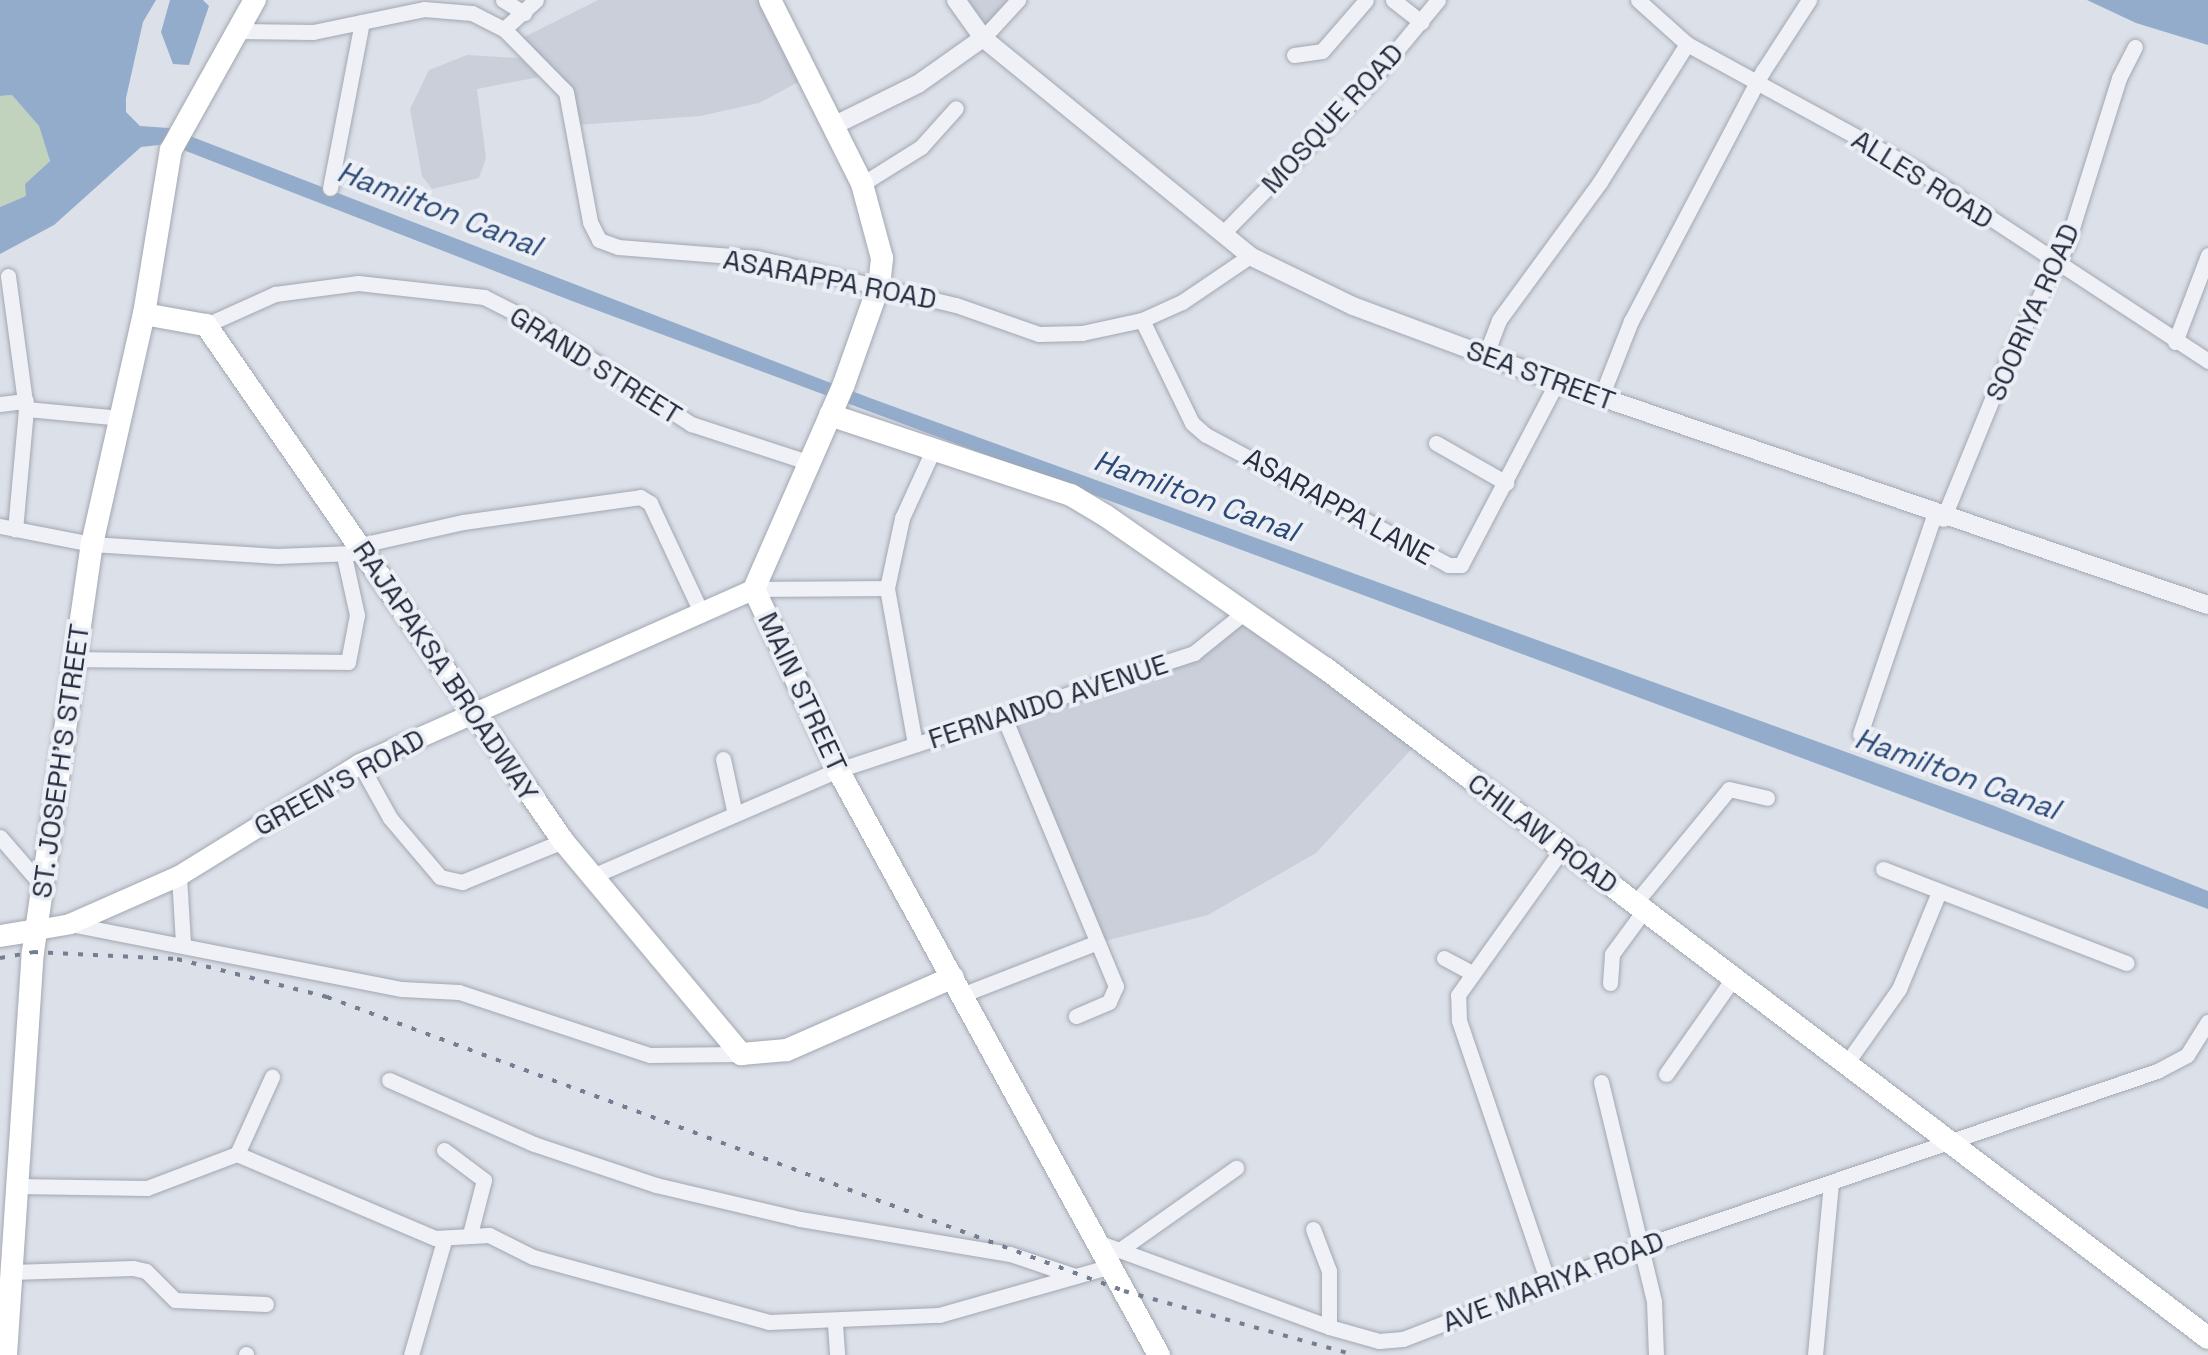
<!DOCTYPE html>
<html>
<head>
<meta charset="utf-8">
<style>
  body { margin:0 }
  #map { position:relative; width:2208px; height:1355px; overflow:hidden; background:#dce0e8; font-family:"Space Grotesk",sans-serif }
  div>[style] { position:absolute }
  .built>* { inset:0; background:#cacfda }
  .green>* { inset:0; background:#c1d3bc }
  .water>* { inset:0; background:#93accc }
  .roads { filter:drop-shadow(0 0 2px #a1a7b2) drop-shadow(0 0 2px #a1a7b2) }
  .minor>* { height:15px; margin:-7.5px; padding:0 7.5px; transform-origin:7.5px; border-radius:7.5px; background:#eff1f6 }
  .tertiary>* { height:18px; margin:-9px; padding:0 9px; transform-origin:9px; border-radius:9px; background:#eff1f6 }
  .secondary>* { height:20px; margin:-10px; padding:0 10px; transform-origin:10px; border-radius:10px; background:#fff }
  .primary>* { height:22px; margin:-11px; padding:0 11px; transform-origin:11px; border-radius:11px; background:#fff }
  .rail>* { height:4px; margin-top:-2px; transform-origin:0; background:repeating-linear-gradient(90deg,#747e93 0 5px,transparent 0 15px) }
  span { translate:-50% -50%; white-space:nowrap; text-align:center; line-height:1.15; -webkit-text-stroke:8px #eceff5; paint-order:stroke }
  .street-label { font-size:28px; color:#252d3f }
  .water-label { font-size:30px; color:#2b4977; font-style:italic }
</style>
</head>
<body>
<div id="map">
  <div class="built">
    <i style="clip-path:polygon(598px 0,765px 0,804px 79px,759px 103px,700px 116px,577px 125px,566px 92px,518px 40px)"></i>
    <i style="clip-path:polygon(956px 0,1018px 0,983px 38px)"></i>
    <i style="clip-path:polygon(467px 55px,520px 58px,539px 77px,477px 89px,486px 158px,479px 178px,432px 189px,422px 176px,410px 109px,429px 70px)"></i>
    <i style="clip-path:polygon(1246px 611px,1417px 743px,1316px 853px,1208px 915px,1093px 944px,1003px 715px,1194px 653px)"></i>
  </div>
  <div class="green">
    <i style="clip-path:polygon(12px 95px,39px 126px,50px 161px,25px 184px,27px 196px,0 207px,0 96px)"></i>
  </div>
  <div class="water">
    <i style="clip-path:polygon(0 0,156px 0,143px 22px,126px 98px,126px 112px,140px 126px,169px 128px,870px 398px,1992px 805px,2208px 891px,2208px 909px,572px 301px,168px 144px,141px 147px,54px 225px,0 254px,0 207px,26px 196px,25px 184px,50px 161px,39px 126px,12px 95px,0 96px)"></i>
    <i style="clip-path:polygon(170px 0,203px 0,209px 6px,189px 65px,173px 64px,161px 32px)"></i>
    <i style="clip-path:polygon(2087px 0,2208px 0,2208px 45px,2136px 23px)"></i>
  </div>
  <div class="roads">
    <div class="minor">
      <i style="left:503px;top:0;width:25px;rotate:32deg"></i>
      <i style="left:1393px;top:0;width:36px;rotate:38deg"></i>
      <i style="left:1638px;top:0;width:66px;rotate:41.9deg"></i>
      <i style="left:1687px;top:44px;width:264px;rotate:28.7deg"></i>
      <i style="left:1919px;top:171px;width:346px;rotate:33.3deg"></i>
      <i style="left:504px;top:29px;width:43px;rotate:-42.2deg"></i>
      <i style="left:239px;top:31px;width:74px;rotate:0.8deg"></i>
      <i style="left:313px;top:32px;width:113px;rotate:-11.7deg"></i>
      <i style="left:424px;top:9px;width:48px;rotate:4.8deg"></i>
      <i style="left:472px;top:13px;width:36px;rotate:27deg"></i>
      <i style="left:504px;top:29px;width:88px;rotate:45.5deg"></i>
      <i style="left:566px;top:92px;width:132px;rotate:79.5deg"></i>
      <i style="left:590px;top:222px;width:20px;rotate:63deg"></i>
      <i style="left:599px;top:240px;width:20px;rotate:20deg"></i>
      <i style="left:618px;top:247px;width:139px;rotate:4.5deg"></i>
      <i style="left:757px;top:258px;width:204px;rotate:13.3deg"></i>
      <i style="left:956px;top:305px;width:88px;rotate:19.3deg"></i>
      <i style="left:1039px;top:334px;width:43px;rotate:-1.3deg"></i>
      <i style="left:1082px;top:333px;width:61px;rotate:-12.2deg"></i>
      <i style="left:1142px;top:320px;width:44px;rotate:-24.2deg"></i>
      <i style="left:1182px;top:302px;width:82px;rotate:-34.1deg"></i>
      <i style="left:983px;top:38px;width:52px;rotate:-47.4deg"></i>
      <i style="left:1294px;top:55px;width:28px;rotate:-8deg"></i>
      <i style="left:1322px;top:51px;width:67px;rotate:-49.2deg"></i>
      <i style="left:862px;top:184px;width:70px;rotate:-32.1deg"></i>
      <i style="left:921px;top:147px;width:52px;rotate:-48.1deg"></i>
      <i style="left:330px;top:188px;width:169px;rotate:-79.1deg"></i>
      <i style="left:1223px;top:233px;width:204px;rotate:-45.6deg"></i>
      <i style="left:1366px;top:87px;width:113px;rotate:-50.4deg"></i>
      <i style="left:8px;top:276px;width:134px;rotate:82.3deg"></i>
      <i style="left:26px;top:409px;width:121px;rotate:95.2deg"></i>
      <i style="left:1142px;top:320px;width:114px;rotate:64.1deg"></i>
      <i style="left:1192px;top:423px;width:18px;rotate:41deg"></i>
      <i style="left:1206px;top:435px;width:275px;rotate:28.2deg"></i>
      <i style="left:1448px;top:565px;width:13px"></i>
      <i style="left:1461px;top:565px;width:207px;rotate:-62.3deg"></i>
      <i style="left:206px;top:325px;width:76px;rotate:-24.2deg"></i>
      <i style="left:275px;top:294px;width:84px;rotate:-7.5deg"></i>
      <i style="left:358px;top:283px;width:127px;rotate:6.3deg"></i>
      <i style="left:484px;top:297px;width:59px;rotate:27deg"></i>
      <i style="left:537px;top:324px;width:184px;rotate:33deg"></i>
      <i style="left:691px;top:424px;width:125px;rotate:18.1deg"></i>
      <i style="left:2175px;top:342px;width:93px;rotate:-69.2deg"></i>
      <i style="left:1486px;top:354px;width:36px;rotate:-69deg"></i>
      <i style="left:1499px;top:320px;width:171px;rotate:-53.8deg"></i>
      <i style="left:1600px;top:182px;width:163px;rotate:-57.8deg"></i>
      <i style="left:1601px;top:397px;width:82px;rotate:-68.5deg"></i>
      <i style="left:1631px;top:321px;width:283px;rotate:-62.2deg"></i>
      <i style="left:1763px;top:71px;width:85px;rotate:-57.1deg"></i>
      <i style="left:0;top:404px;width:26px;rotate:-7deg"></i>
      <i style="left:26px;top:409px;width:95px;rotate:5.4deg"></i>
      <i style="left:1436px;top:443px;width:81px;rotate:29.7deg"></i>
      <i style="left:1943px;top:519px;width:180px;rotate:-67.8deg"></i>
      <i style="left:2011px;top:352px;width:122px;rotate:-62.6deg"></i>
      <i style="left:2067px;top:244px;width:174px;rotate:-72.6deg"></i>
      <i style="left:2119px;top:78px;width:35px;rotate:-63deg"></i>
      <i style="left:0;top:526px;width:94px;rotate:11.1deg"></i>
      <i style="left:92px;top:544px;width:185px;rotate:3.7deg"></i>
      <i style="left:277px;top:556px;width:76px;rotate:-2.3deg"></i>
      <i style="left:361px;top:545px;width:105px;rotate:-12.7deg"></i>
      <i style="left:463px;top:522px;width:179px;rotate:-8deg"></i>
      <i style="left:640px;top:497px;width:12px;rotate:31deg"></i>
      <i style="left:650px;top:503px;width:120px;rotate:64.9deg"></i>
      <i style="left:754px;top:589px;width:133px;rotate:-0.4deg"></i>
      <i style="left:71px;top:659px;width:277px;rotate:0.6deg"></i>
      <i style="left:348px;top:662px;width:48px;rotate:-79.2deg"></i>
      <i style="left:357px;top:615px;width:60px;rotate:-102.4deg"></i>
      <i style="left:1003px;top:715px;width:294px;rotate:67.4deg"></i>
      <i style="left:1116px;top:986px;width:17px;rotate:114deg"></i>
      <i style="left:1109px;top:1002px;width:36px;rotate:157deg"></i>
      <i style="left:1860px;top:734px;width:230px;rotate:-71.3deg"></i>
      <i style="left:915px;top:744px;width:158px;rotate:-100.2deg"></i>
      <i style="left:887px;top:588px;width:72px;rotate:-77.9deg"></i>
      <i style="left:902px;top:518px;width:77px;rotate:-65.4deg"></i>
      <i style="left:723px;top:759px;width:52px;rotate:77.8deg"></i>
      <i style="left:360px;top:764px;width:62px;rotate:60.9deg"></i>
      <i style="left:390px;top:818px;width:77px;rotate:49.7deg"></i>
      <i style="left:440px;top:877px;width:23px;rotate:13deg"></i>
      <i style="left:462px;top:882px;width:109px;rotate:-22.1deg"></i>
      <i style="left:0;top:837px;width:67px;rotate:49.2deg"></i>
      <i style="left:1883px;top:869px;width:261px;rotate:21.1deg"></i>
      <i style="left:595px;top:875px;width:265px;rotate:-23.4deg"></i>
      <i style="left:838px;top:770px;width:375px;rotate:-18.2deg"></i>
      <i style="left:1194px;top:653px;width:67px;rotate:-38.9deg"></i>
      <i style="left:179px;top:876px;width:68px;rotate:86.6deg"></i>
      <i style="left:1636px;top:902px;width:146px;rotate:-50.5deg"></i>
      <i style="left:1729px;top:789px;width:39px;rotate:13deg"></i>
      <i style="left:70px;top:924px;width:338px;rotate:11.1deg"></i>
      <i style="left:402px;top:989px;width:57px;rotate:3deg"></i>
      <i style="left:459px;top:992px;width:201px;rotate:18.3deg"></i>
      <i style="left:650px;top:1055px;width:91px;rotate:-0.6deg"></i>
      <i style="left:1444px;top:958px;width:32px;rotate:28deg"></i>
      <i style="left:1610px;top:983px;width:29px;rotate:-86deg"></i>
      <i style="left:1612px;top:954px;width:56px;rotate:-53.7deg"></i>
      <i style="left:964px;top:994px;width:138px;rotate:-21.2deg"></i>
      <i style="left:1846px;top:1064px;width:92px;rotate:-54.8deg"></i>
      <i style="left:1899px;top:989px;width:105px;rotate:-67.6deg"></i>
      <i style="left:1666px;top:1074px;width:120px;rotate:-54.9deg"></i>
      <i style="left:389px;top:1080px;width:158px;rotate:23.8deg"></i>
      <i style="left:534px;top:1144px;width:129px;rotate:18.6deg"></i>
      <i style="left:656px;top:1185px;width:148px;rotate:13.3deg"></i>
      <i style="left:800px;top:1219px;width:213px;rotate:9.5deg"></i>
      <i style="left:1010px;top:1254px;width:69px;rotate:18.7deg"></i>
      <i style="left:1601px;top:1082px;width:225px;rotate:76.4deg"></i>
      <i style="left:1654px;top:1301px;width:54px;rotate:87.9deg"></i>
      <i style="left:444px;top:1150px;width:50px;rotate:36.9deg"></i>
      <i style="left:484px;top:1180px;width:56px;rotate:104.5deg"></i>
      <i style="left:237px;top:1154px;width:85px;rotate:-65.6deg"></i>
      <i style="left:16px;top:1186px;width:131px;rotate:0.9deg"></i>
      <i style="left:147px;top:1188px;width:96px;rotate:-20.7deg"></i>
      <i style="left:237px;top:1154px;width:215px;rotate:23deg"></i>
      <i style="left:435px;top:1238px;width:54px;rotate:-3.2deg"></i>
      <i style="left:489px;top:1235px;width:49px;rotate:26.6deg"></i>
      <i style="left:533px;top:1257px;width:245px;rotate:15.4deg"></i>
      <i style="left:769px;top:1322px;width:170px;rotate:-2.4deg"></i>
      <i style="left:939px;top:1315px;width:179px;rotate:-15.9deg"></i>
      <i style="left:1313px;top:1229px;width:45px;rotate:69.1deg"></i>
      <i style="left:1329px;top:1271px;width:56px;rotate:90deg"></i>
      <i style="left:1100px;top:1243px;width:244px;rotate:20.1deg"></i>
      <i style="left:1329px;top:1327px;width:52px;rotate:15.6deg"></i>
      <i style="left:1379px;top:1341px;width:24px;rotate:-5deg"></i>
      <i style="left:1403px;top:1339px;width:254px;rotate:-21.2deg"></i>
      <i style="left:1640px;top:1247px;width:546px;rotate:-18.8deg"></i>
      <i style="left:2157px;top:1071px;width:34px;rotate:-28deg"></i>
      <i style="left:2187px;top:1055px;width:39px;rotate:-58deg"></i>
      <i style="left:1121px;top:1249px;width:141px;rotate:-35.2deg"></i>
      <i style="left:12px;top:1272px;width:121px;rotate:-1.9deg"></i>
      <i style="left:133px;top:1268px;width:13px;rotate:13deg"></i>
      <i style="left:146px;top:1271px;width:41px;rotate:45deg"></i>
      <i style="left:175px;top:1300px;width:91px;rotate:2.5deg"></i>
      <i style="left:1548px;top:1282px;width:277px;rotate:-108.8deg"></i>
      <i style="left:1459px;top:1020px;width:25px;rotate:-92deg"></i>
      <i style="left:1458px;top:995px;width:181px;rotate:-54.5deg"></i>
      <i style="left:835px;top:1324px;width:31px;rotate:86deg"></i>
      <i style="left:246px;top:1355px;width:1px;rotate:-90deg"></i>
      <i style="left:411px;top:1355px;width:119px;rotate:-73.9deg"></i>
      <i style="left:1815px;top:1355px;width:173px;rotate:-84.7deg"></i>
    </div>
    <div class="tertiary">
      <i style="left:956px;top:0;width:47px;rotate:54.6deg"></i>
      <i style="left:983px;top:38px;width:345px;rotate:39.2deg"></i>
      <i style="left:1250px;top:256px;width:114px;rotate:25.9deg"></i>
      <i style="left:1353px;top:306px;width:218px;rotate:20.4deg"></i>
      <i style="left:1557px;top:382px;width:688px;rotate:18.91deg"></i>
      <i style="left:833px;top:126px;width:95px;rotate:-26.3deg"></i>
      <i style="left:918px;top:84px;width:80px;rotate:-35.3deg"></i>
    </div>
    <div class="secondary">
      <i style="left:37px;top:930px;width:34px;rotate:-10deg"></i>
      <i style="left:70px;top:924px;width:119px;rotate:-23.8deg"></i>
      <i style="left:179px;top:876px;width:213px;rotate:-31.7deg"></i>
      <i style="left:360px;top:764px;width:431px;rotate:-23.9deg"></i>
    </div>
    <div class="primary">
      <i style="left:770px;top:0;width:206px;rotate:63.4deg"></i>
      <i style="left:862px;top:184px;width:77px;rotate:74.9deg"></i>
      <i style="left:882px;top:258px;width:27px;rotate:96deg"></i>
      <i style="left:879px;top:285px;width:105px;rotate:109.5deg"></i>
      <i style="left:844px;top:384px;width:224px;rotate:113.7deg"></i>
      <i style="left:754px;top:589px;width:200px;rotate:65.1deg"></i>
      <i style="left:838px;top:770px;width:667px;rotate:61.25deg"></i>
      <i style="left:144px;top:314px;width:63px;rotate:10.1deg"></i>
      <i style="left:206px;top:325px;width:627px;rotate:55.32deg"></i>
      <i style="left:563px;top:841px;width:278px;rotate:50.1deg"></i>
      <i style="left:741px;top:1054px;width:46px;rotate:-5deg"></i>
      <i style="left:787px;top:1050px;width:181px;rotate:-23.7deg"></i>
      <i style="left:830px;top:415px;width:254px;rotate:18.4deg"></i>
      <i style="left:1071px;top:495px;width:41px;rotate:31deg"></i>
      <i style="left:1106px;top:516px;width:267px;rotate:34.8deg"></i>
      <i style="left:1325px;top:668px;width:1108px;rotate:37.19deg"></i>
      <i style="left:0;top:936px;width:37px;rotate:-9deg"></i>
      <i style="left:6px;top:1355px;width:404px;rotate:-86.2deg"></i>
      <i style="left:33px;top:952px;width:412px;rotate:-81.8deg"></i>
      <i style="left:92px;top:544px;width:236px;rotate:-77.3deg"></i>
      <i style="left:144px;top:314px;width:166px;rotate:-80.7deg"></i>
      <i style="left:171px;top:150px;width:172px;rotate:-60.8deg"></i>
    </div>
  </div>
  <div class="rail">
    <i style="left:0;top:958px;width:34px;rotate:-10deg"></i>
    <i style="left:33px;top:952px;width:144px;rotate:2.8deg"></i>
    <i style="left:177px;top:959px;width:155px;rotate:14.2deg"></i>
    <i style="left:327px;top:997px;width:849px;rotate:20.25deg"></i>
    <i style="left:1124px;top:1291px;width:240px;rotate:15.5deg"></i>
  </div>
  <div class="street-label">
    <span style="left:1332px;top:118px;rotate:-47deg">MOSQUE ROAD</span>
    <span style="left:1923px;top:179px;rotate:32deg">ALLES ROAD</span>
    <span style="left:830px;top:279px;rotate:11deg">ASARAPPA ROAD</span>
    <span style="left:2032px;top:312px;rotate:-66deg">SOORIYA ROAD</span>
    <span style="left:596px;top:365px;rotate:32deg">GRAND STREET</span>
    <span style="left:1541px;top:375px;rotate:20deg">SEA STREET</span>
    <span style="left:1339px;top:506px;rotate:29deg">ASARAPPA LANE</span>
    <span style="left:446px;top:671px;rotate:56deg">RAJAPAKSA BROADWAY</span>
    <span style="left:803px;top:692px;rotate:65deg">MAIN STREET</span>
    <span style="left:1048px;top:701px;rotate:-18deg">FERNANDO AVENUE</span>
    <span style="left:60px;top:761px;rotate:-82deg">ST. JOSEPH'S STREET</span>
    <span style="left:339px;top:782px;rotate:-29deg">GREEN'S ROAD</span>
    <span style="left:1543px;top:833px;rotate:37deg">CHILAW ROAD</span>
    <span style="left:1553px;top:1281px;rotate:-21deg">AVE MARIYA ROAD</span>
  </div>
  <div class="water-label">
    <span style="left:439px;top:209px;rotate:21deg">Hamilton Canal</span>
    <span style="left:1196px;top:496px;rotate:20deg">Hamilton Canal</span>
    <span style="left:1957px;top:774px;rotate:20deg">Hamilton Canal</span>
  </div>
</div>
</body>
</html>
